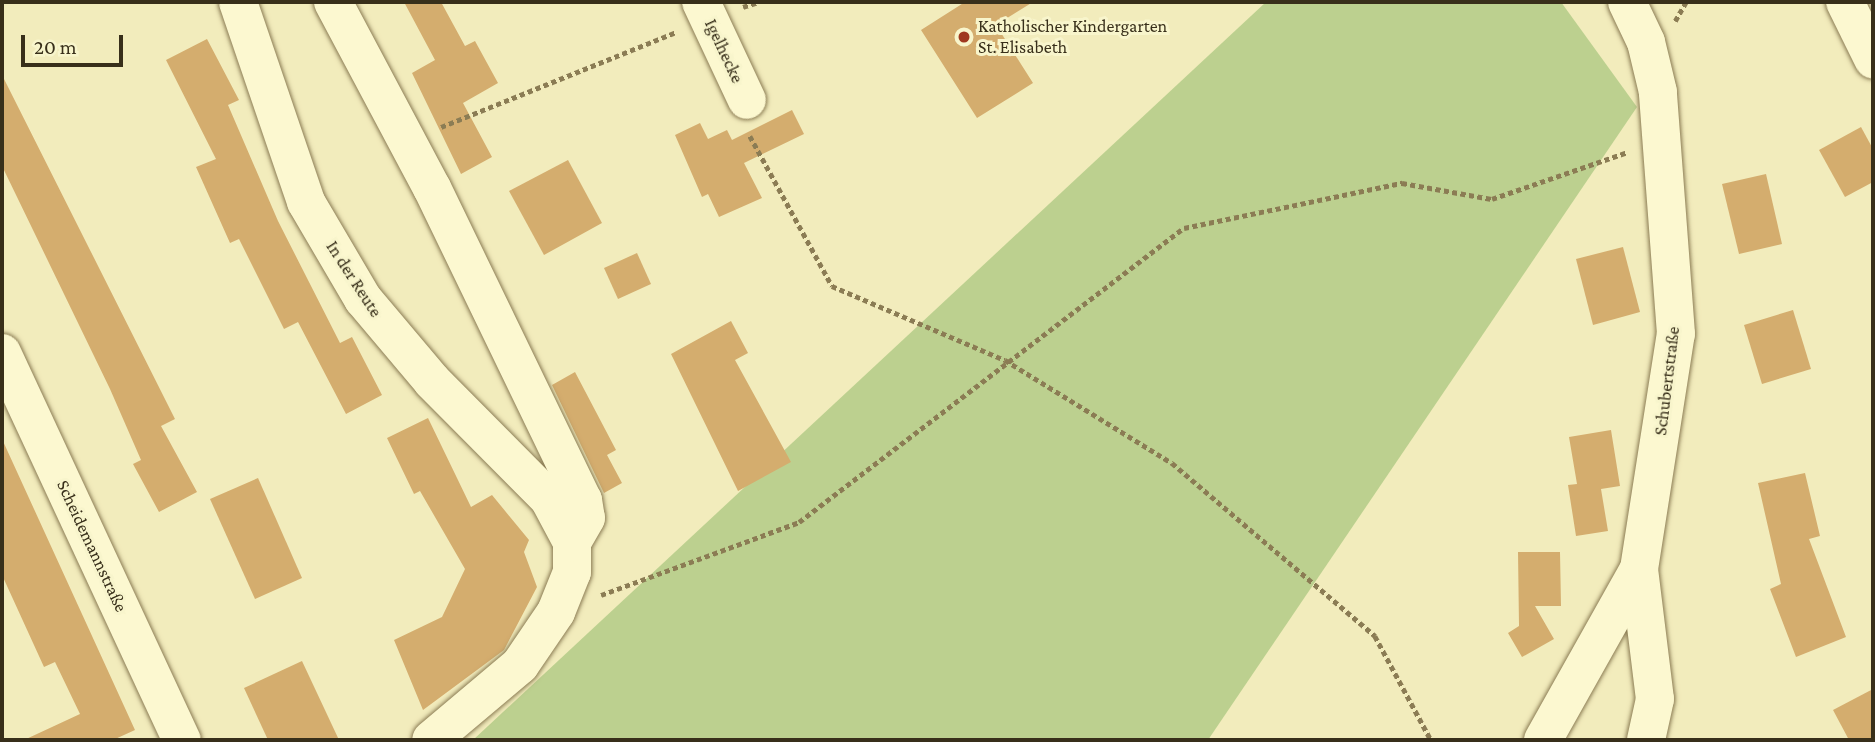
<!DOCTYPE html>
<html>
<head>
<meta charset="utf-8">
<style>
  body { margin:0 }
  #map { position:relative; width:1875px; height:742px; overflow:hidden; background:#f2ecbc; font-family:"Crimson Pro",serif }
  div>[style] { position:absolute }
  .green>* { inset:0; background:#bcd08f }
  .building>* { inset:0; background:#d4ad6e }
  .path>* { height:4.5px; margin-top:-2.25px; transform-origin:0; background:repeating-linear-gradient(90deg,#8b7c54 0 5px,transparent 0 8.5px) }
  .roads { filter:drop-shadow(0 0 2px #8b7c54) drop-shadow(0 0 2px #8b7c54) }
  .minor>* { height:38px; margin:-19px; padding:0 19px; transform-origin:19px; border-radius:19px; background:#fcf8d0 }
  .dots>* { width:19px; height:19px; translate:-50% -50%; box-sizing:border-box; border:4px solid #f8f5cc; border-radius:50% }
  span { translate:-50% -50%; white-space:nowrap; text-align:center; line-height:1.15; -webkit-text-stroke:6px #f8f5cc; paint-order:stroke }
  .poi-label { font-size:18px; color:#382f1a }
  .left { translate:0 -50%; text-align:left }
  .street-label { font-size:18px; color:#382f1a }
  .frame { position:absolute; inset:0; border:4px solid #382f1a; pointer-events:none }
  .scale { position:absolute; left:21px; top:35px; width:102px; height:32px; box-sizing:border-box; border:4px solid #382f1a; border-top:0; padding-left:9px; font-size:21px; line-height:24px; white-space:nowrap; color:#382f1a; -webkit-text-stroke:5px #f8f5cc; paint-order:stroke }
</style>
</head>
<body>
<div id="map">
  <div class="green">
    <i style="clip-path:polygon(1266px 2px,1561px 2px,1637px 107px,1208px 740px,473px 740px)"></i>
  </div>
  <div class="building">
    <i style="clip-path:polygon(404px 2px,441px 2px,465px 46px,475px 41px,498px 83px,463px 103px,492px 157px,461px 174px,412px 73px,435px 60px)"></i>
    <i style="clip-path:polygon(965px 2px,1033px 2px,996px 25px,1033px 83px,977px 118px,921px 30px)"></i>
    <i style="clip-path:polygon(207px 39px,239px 100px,228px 105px,278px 221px,340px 343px,352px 337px,382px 395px,346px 414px,298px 322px,284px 329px,239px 239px,230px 243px,196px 167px,216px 159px,166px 60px)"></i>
    <i style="clip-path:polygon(2px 75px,175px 419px,161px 426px,197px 492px,159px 512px,133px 464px,141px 460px,110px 389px,2px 166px)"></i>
    <i style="clip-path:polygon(792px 110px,804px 134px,744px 163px,762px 198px,719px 217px,708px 194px,702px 197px,675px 135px,700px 123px,708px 139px,727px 130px,732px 140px)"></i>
    <i style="clip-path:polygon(1861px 127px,1873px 149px,1873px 182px,1845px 197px,1819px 150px)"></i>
    <i style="clip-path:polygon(568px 160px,602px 223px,544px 255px,509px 191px)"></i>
    <i style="clip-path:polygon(1766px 174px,1782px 244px,1739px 254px,1722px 184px)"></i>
    <i style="clip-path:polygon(1623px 247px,1640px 312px,1593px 325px,1576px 259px)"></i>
    <i style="clip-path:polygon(637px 253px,651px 284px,618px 299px,604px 268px)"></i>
    <i style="clip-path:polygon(1793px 310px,1811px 369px,1762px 384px,1744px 325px)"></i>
    <i style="clip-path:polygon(731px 321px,748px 353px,735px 360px,791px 462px,738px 491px,671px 354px)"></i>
    <i style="clip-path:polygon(575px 372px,616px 450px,607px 455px,622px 483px,604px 493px,552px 385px)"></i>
    <i style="clip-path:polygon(428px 418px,471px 507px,492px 495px,529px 540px,524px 552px,537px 587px,504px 650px,423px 710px,394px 640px,442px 617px,465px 569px,420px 491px,414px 494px,387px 438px)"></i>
    <i style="clip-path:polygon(1611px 430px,1620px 486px,1601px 489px,1608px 531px,1576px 536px,1568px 485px,1577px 484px,1569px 437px)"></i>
    <i style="clip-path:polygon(2px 439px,135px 730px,113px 740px,24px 740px,80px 714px,55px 662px,44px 667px,2px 575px)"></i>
    <i style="clip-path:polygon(1805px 473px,1820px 536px,1809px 539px,1846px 637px,1796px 657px,1770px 589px,1781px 584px,1758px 483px)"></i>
    <i style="clip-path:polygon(258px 478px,302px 578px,255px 599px,210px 499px)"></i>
    <i style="clip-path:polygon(1518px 552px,1560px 552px,1561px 606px,1535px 606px,1554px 639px,1522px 657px,1508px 633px,1519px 626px)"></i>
    <i style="clip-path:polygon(302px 661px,339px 740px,268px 740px,244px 688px)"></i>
    <i style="clip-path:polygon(1873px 689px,1873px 740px,1849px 740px,1833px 710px)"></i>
  </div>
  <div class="path">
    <i style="left:743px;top:7px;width:16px;rotate:-18deg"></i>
    <i style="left:1675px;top:21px;width:22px;rotate:-60deg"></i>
    <i style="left:441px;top:127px;width:253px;rotate:-22deg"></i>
    <i style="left:750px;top:136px;width:171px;rotate:61.3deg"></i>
    <i style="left:832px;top:286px;width:188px;rotate:23.2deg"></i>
    <i style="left:1005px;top:360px;width:196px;rotate:31.7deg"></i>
    <i style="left:1172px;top:463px;width:267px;rotate:40.4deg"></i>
    <i style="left:1375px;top:636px;width:118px;rotate:61.7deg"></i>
    <i style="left:601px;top:595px;width:211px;rotate:-20.2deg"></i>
    <i style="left:799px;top:522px;width:484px;rotate:-37.4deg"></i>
    <i style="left:1184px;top:228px;width:223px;rotate:-11.7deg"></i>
    <i style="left:1402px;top:183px;width:91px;rotate:10.1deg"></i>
    <i style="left:1492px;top:199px;width:144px;rotate:-19.1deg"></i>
  </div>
  <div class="roads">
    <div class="minor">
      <i style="left:238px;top:2px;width:211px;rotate:71.2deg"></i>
      <i style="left:306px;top:202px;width:113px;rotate:59.6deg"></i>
      <i style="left:363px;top:299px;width:107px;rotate:49.9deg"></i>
      <i style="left:432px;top:381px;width:166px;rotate:45.2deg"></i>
      <i style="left:549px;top:499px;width:49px;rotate:61.9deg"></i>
      <i style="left:572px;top:542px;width:30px;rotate:90deg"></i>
      <i style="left:572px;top:572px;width:43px;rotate:111.8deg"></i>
      <i style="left:556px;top:612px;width:64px;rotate:124.2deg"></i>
      <i style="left:520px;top:665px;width:116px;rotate:139.9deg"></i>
      <i style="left:333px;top:2px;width:211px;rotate:62deg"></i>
      <i style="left:432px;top:188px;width:347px;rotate:64.2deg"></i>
      <i style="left:583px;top:500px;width:18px;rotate:81deg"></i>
      <i style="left:586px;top:518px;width:28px;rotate:120deg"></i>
      <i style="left:701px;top:2px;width:108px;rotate:64.9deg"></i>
      <i style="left:1845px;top:2px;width:64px;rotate:63.8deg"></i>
      <i style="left:2px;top:353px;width:427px;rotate:65.1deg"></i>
      <i style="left:1639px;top:569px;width:131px;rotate:83deg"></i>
      <i style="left:1655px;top:699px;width:42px;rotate:102.4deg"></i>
      <i style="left:1543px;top:740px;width:196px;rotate:-60.7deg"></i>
      <i style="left:1639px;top:569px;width:238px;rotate:-81.1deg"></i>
      <i style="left:1676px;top:334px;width:243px;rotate:-94.3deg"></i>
      <i style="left:1658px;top:92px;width:51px;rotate:-103.5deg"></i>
      <i style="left:1646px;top:42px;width:44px;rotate:-115.4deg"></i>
    </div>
  </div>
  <div class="dots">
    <i style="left:964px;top:37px;background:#9f381f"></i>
  </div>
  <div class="poi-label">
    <span class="left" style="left:978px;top:37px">Katholischer Kindergarten<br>St. Elisabeth</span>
  </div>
  <div class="street-label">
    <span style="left:724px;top:51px;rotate:65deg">Igelhecke</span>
    <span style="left:354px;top:279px;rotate:57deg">In der Reute</span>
    <span style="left:1667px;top:381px;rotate:-83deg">Schubertstraße</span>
    <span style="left:92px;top:546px;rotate:65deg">Scheidemannstraße</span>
  </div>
  <div class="frame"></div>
  <div class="scale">20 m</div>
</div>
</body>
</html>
